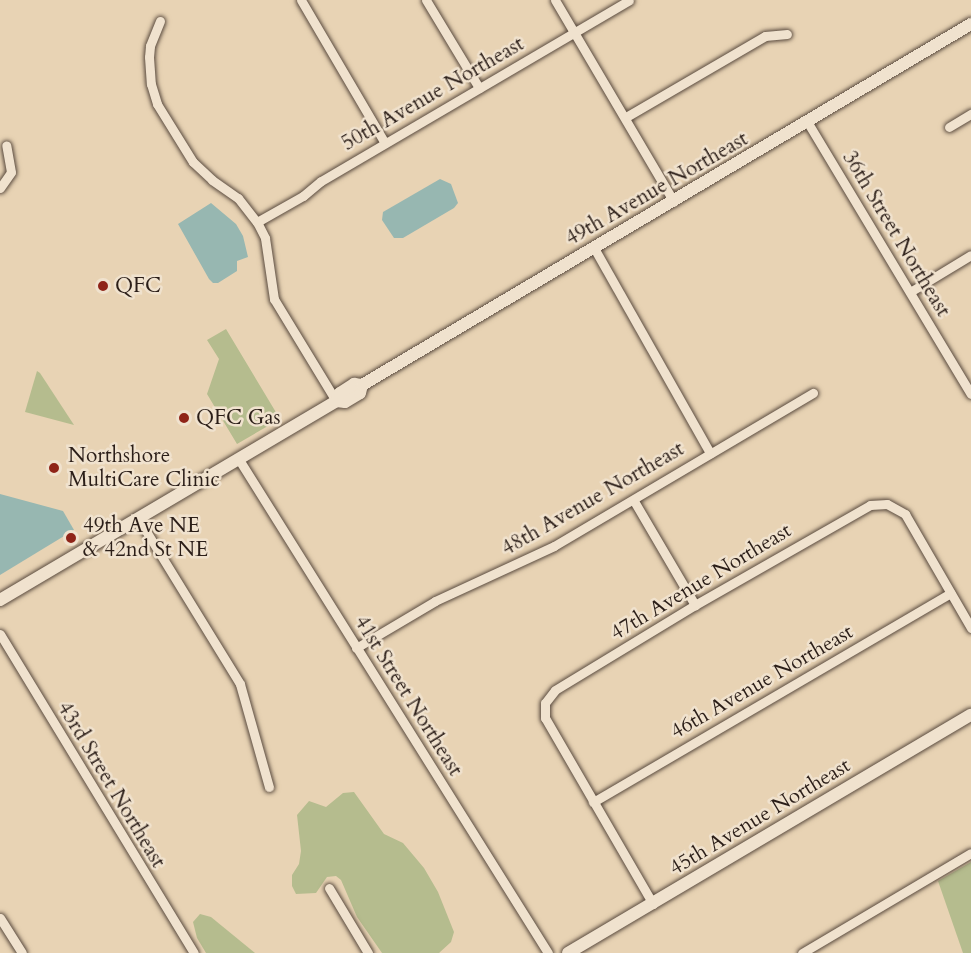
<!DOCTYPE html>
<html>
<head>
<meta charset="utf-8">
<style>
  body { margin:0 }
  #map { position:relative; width:971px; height:953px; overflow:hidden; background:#e8d3b4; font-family:Cardo,serif }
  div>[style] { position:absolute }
  .green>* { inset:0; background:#b5bc8e }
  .water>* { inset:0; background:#97b7b1 }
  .roads { filter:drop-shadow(0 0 2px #5a4b3f) drop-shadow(0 0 2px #5a4b3f) }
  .street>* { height:9px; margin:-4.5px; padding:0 4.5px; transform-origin:4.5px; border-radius:4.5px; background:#f0e2ce }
  .secondary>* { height:12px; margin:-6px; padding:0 6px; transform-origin:6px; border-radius:6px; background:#f0e2ce }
  .dots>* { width:16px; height:16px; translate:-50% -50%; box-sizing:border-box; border:3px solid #f0e2ce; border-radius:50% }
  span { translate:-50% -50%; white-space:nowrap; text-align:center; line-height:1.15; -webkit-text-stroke:5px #f0e2ce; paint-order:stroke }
  .street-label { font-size:21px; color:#2b1e18 }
  .poi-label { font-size:21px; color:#2b1e18 }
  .left { translate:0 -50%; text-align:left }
</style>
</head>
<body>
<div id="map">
  <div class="green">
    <i style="clip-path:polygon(226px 329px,280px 419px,237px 444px,207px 394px,219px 359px,207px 340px)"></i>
    <i style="clip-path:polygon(37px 371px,40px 373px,74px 425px,25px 412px)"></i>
    <i style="clip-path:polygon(354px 792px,384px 834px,403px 843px,424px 868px,438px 892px,454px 932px,451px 942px,439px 953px,382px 953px,357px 917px,341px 880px,336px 876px,327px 877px,316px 893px,296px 894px,292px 886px,292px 875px,299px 864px,301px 851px,297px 815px,309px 801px,326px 807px,343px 793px)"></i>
    <i style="clip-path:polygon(971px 862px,971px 953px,963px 953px,938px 881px)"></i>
    <i style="clip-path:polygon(200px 914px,211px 917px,255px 953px,206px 953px,197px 938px,193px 922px)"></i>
  </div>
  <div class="water">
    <i style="clip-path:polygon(440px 179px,451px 184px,458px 203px,454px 208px,403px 238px,394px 238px,382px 220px,383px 212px)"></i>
    <i style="clip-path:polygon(211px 203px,236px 224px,243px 236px,248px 257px,237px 261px,237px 271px,218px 283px,213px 283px,209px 279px,178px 224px)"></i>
    <i style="clip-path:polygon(0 494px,63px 511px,74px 530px,0 575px)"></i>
  </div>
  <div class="roads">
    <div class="street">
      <i style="left:301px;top:0;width:166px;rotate:59.6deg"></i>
      <i style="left:426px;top:0;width:103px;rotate:58.9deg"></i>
      <i style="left:555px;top:0;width:234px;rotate:59.5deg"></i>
      <i style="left:160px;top:21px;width:27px;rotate:112deg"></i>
      <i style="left:150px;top:46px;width:11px;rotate:95deg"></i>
      <i style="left:149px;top:57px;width:27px;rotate:86deg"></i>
      <i style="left:151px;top:84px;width:21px;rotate:73deg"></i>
      <i style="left:157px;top:104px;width:68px;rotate:58.2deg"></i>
      <i style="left:193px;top:162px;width:26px;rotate:43deg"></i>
      <i style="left:212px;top:180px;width:32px;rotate:35deg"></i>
      <i style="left:238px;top:198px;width:31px;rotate:52deg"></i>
      <i style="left:257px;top:222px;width:18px;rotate:63deg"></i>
      <i style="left:265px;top:238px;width:62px;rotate:81.6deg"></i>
      <i style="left:274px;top:299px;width:119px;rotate:58.7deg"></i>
      <i style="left:626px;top:117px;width:161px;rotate:-30.2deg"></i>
      <i style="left:765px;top:36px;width:22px;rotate:-5deg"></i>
      <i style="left:808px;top:123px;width:316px;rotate:59deg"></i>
      <i style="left:949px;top:127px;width:26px;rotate:-31deg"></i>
      <i style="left:0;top:188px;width:19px;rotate:-55deg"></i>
      <i style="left:11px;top:172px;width:27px;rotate:-100deg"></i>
      <i style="left:257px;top:222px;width:53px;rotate:-29.5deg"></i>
      <i style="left:303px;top:196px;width:23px;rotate:-40deg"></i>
      <i style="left:321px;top:181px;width:357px;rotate:-30.4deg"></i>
      <i style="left:594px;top:248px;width:236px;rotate:60.5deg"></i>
      <i style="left:910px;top:292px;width:71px;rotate:-31.2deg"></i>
      <i style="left:238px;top:458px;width:584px;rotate:57.94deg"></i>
      <i style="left:634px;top:501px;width:121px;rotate:59.6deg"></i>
      <i style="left:138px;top:518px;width:195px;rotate:58.4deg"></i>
      <i style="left:240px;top:684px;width:107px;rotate:74.3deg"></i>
      <i style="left:0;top:634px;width:373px;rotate:58.7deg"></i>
      <i style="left:356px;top:648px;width:92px;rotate:-30.7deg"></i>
      <i style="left:435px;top:601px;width:131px;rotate:-24.8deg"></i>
      <i style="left:554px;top:546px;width:301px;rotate:-30.6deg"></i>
      <i style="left:593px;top:802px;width:414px;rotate:-30.3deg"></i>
      <i style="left:329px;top:888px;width:76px;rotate:59deg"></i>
      <i style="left:653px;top:904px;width:215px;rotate:-120.1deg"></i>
      <i style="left:545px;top:718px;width:15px;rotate:-90deg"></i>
      <i style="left:545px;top:703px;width:16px;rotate:-52deg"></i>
      <i style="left:555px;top:690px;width:164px;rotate:-31.3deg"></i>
      <i style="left:695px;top:605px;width:202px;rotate:-29.7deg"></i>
      <i style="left:870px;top:505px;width:17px;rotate:-3deg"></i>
      <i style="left:887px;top:504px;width:21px;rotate:29deg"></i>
      <i style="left:905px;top:514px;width:132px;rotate:59.9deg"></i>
      <i style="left:0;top:918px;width:41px;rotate:57.8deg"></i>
      <i style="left:802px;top:953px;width:196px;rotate:-30.6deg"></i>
    </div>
    <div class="secondary">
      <i style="left:336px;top:401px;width:9px;rotate:6deg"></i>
      <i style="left:345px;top:402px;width:17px;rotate:-31deg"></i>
      <i style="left:360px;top:393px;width:8px;rotate:-76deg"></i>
      <i style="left:0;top:600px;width:391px;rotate:-30.6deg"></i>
      <i style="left:336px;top:401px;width:9px;rotate:-63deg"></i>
      <i style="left:340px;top:393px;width:17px;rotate:-33deg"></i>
      <i style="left:354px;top:384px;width:8px;rotate:7deg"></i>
      <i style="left:362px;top:385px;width:708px;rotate:-30.66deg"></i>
      <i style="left:568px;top:953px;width:468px;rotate:-30.6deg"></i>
    </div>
  </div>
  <div class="dots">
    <i style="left:103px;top:286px;background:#8f2418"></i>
    <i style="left:184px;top:418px;background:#8f2418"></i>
    <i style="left:54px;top:468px;background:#8f2418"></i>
    <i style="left:71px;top:538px;background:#8f2418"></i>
  </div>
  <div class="street-label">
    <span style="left:433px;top:94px;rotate:-30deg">50th Avenue Northeast</span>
    <span style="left:657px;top:189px;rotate:-30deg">49th Avenue Northeast</span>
    <span style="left:896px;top:234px;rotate:59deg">36th Street Northeast</span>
    <span style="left:593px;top:499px;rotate:-30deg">48th Avenue Northeast</span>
    <span style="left:701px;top:582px;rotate:-31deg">47th Avenue Northeast</span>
    <span style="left:762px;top:682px;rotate:-30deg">46th Avenue Northeast</span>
    <span style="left:408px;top:696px;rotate:58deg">41st Street Northeast</span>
    <span style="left:111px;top:785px;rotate:59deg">43rd Street Northeast</span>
    <span style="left:760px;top:817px;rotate:-31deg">45th Avenue Northeast</span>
  </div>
  <div class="poi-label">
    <span class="left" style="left:115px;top:286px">QFC</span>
    <span class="left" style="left:196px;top:418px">QFC Gas</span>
    <span class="left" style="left:68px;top:468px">Northshore<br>MultiCare Clinic</span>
    <span class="left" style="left:83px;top:538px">49th Ave NE<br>&amp; 42nd St NE</span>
  </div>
</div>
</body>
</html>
